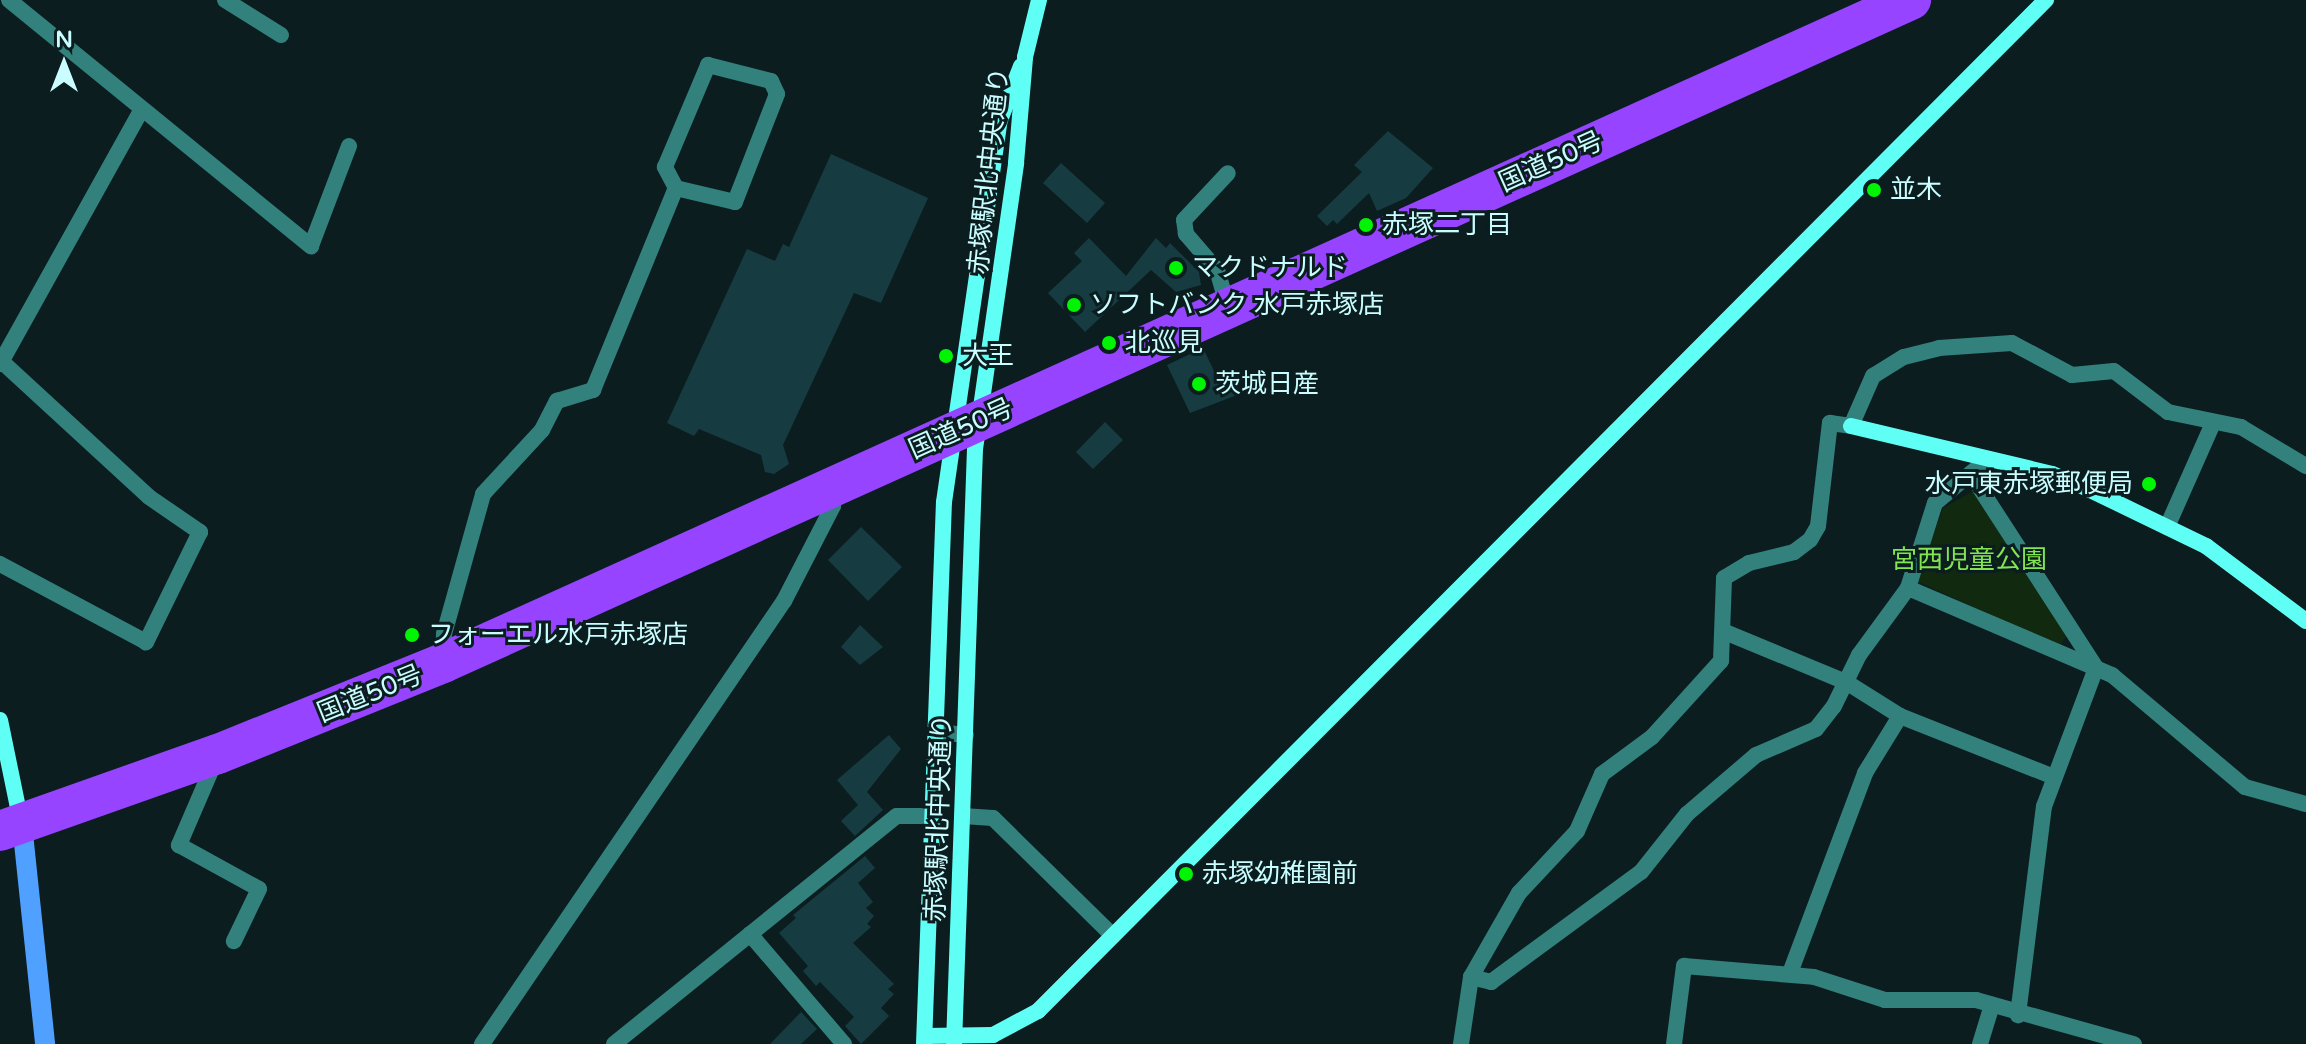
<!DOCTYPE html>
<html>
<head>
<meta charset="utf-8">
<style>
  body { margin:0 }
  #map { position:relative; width:2306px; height:1044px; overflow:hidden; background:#0b1d1f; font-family:"Varela Round","Noto Sans JP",sans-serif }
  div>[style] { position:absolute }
  .green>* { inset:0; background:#11290e }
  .building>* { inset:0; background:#163c41 }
  .street>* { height:16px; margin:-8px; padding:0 8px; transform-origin:8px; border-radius:8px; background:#33817d }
  .secondary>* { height:16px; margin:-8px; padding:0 8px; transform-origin:8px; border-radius:8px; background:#60fff6 }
  .primary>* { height:20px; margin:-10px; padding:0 10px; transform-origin:10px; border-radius:10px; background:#50a0ff }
  .highway>* { height:40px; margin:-20px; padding:0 20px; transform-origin:20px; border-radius:20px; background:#9644ff }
  .dots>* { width:22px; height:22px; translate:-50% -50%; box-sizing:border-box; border:4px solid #0b1d1f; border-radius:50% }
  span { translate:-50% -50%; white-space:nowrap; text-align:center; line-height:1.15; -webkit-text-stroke:6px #0b1d1f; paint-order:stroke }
  .street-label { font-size:26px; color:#c9fdff }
  .poi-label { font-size:26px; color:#c9fdff }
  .left { translate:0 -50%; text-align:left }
  .right { translate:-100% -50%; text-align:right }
  .park-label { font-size:26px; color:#81e54f }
  .north { position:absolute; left:24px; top:24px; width:80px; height:80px; -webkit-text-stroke:6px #0b1d1f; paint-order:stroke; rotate:0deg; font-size:22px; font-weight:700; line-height:32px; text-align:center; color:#c9fdff }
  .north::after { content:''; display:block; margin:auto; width:28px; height:36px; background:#c9fdff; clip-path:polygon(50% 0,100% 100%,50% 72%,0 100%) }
</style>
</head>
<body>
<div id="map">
  <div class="green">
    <i style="clip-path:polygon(1973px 491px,2068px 633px,2060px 646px,1916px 581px,1943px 508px)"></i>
  </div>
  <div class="building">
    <i style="clip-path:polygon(1388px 131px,1433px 168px,1406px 198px,1377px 211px,1369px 193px,1337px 224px,1333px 220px,1327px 226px,1317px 216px,1362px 172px,1354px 165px)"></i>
    <i style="clip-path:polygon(831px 154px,928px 198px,881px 303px,854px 293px,783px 445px,789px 464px,774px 474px,765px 472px,761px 455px,699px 429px,694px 436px,667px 423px,747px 249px,775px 261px,783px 244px,789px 247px)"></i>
    <i style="clip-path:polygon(1061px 163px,1105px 203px,1087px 223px,1043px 183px)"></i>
    <i style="clip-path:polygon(1089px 238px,1126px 276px,1156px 238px,1166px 248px,1170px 243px,1199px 272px,1201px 285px,1176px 292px,1151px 270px,1085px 332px,1048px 293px,1082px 261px,1074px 253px)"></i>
    <i style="clip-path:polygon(1203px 348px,1216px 375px,1225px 370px,1237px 395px,1190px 413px,1167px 365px)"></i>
    <i style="clip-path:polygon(1105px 422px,1123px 440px,1093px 469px,1076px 452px)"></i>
    <i style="clip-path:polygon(861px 527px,902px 567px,868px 601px,828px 560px)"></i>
    <i style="clip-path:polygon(860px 625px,883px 647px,860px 665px,841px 647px)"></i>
    <i style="clip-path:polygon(889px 735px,901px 749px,867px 792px,883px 810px,855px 836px,841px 821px,858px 805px,837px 780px)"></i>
    <i style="clip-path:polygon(865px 856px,875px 868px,858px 883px,873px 902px,866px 908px,874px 916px,867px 924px,871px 927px,853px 943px,894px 984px,888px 989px,894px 994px,881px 1008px,889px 1016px,861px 1044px,845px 1026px,854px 1017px,820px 982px,816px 986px,803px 971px,808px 966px,779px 933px,796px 918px,793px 915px)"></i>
    <i style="clip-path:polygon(801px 1012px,817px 1029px,801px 1044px,770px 1044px)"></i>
  </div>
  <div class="street">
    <i style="left:9px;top:0;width:390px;rotate:39.2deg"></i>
    <i style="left:311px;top:246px;width:107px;rotate:-69.2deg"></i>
    <i style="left:225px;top:0;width:66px;rotate:32deg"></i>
    <i style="left:1228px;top:308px;width:40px;rotate:-106deg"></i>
    <i style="left:1217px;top:270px;width:48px;rotate:-130.7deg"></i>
    <i style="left:1186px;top:234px;width:14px;rotate:-98deg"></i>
    <i style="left:1184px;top:220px;width:64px;rotate:-46.9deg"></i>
    <i style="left:0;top:360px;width:202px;rotate:42.6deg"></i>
    <i style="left:149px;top:497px;width:62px;rotate:34.5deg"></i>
    <i style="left:200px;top:532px;width:123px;rotate:116.1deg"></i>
    <i style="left:146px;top:642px;width:166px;rotate:-151.9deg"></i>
    <i style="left:0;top:364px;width:290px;rotate:-60.9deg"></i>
    <i style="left:1972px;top:476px;width:229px;rotate:57.1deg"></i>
    <i style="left:2096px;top:668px;width:147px;rotate:110.6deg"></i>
    <i style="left:2044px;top:806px;width:211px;rotate:97.1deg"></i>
    <i style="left:2167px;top:527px;width:114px;rotate:-66.1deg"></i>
    <i style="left:1908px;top:588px;width:222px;rotate:23.1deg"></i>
    <i style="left:2112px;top:675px;width:174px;rotate:40.1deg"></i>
    <i style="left:2245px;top:787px;width:63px;rotate:15.6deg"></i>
    <i style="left:1725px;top:632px;width:131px;rotate:22.5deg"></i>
    <i style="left:1846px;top:682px;width:64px;rotate:32.2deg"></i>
    <i style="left:1900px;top:716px;width:166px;rotate:21.6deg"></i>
    <i style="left:443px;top:662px;width:28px;rotate:-88deg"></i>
    <i style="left:444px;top:634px;width:145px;rotate:-74.4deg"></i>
    <i style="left:483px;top:494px;width:87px;rotate:-47.3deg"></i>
    <i style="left:542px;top:430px;width:33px;rotate:-63deg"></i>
    <i style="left:557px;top:401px;width:38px;rotate:-17deg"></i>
    <i style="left:593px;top:390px;width:218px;rotate:-67.7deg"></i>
    <i style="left:676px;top:188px;width:24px;rotate:-118deg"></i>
    <i style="left:665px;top:167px;width:111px;rotate:-67.1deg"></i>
    <i style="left:708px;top:65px;width:65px;rotate:14.3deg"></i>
    <i style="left:771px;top:81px;width:14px;rotate:65deg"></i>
    <i style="left:777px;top:94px;width:116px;rotate:111.3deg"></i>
    <i style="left:735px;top:202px;width:61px;rotate:-166.7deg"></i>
    <i style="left:937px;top:732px;width:29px;rotate:6deg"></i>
    <i style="left:216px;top:759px;width:94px;rotate:113.3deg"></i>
    <i style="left:179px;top:845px;width:91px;rotate:28.8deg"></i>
    <i style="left:259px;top:889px;width:58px;rotate:115.7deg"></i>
    <i style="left:963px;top:816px;width:30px;rotate:4deg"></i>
    <i style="left:993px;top:818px;width:168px;rotate:44.5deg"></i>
    <i style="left:750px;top:934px;width:145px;rotate:49.5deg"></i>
    <i style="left:1790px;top:973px;width:214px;rotate:-69.4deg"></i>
    <i style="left:1865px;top:773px;width:67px;rotate:-58.4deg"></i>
    <i style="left:1471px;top:977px;width:21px;rotate:14deg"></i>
    <i style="left:1491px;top:982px;width:186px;rotate:-36.3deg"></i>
    <i style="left:1641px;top:872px;width:74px;rotate:-51.6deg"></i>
    <i style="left:1687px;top:814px;width:91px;rotate:-40.5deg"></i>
    <i style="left:1756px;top:755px;width:65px;rotate:-23.4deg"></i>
    <i style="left:1816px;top:729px;width:29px;rotate:-52deg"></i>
    <i style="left:1834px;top:706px;width:57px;rotate:-63.9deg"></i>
    <i style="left:1859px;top:655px;width:83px;rotate:-53.8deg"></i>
    <i style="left:1908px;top:588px;width:89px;rotate:-72.4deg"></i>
    <i style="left:1935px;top:503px;width:69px;rotate:-39.7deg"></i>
    <i style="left:482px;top:1044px;width:536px;rotate:-55.72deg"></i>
    <i style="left:784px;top:601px;width:107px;rotate:-62.7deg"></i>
    <i style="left:833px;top:506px;width:14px;rotate:-115deg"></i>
    <i style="left:614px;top:1044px;width:363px;rotate:-38.9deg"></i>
    <i style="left:897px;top:816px;width:36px"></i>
    <i style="left:1461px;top:1044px;width:68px;rotate:-81.5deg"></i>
    <i style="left:1471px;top:977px;width:97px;rotate:-60.3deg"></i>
    <i style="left:1519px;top:893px;width:85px;rotate:-46.9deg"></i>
    <i style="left:1577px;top:831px;width:62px;rotate:-66.3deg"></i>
    <i style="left:1602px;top:774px;width:62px;rotate:-36.5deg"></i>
    <i style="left:1652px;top:737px;width:103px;rotate:-47.8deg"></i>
    <i style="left:1721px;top:661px;width:83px;rotate:-87.9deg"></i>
    <i style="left:1724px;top:578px;width:29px;rotate:-31deg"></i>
    <i style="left:1749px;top:563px;width:46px;rotate:-13.7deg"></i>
    <i style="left:1794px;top:552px;width:20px;rotate:-37deg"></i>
    <i style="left:1810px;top:540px;width:16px;rotate:-60deg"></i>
    <i style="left:1818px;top:526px;width:104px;rotate:-83.4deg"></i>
    <i style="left:1830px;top:423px;width:21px;rotate:8deg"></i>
    <i style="left:1851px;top:426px;width:55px;rotate:-66.3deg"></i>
    <i style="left:1873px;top:376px;width:36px;rotate:-32deg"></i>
    <i style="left:1904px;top:357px;width:36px;rotate:-14deg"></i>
    <i style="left:1939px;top:348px;width:73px;rotate:-3.9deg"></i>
    <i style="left:2012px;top:343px;width:68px;rotate:28.1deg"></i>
    <i style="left:2072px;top:375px;width:42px;rotate:-5.4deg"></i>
    <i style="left:2114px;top:371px;width:68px;rotate:37.2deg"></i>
    <i style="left:2168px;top:412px;width:75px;rotate:11.6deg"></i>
    <i style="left:2241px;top:427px;width:76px;rotate:31deg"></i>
    <i style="left:1674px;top:1044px;width:79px;rotate:-82.7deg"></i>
    <i style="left:1684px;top:966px;width:130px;rotate:4.8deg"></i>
    <i style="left:1814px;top:977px;width:75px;rotate:17.9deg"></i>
    <i style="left:1885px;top:1000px;width:91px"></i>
    <i style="left:1976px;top:1000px;width:164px;rotate:15.6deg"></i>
    <i style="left:1980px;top:1044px;width:41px;rotate:-72.9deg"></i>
  </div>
  <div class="secondary">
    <i style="left:1851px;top:426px;width:207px;rotate:13.4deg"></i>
    <i style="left:2052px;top:474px;width:35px;rotate:22deg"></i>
    <i style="left:2084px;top:487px;width:136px;rotate:25.8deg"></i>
    <i style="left:2206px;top:546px;width:125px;rotate:36.9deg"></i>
    <i style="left:0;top:720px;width:104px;rotate:78.4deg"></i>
    <i style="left:925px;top:1036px;width:68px;rotate:-0.8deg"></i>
    <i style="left:993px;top:1035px;width:51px;rotate:-28.1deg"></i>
    <i style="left:1038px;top:1011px;width:1428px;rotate:-45.09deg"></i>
    <i style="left:924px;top:1044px;width:542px;rotate:-87.89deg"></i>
    <i style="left:944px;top:502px;width:386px;rotate:-81.7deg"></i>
    <i style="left:1000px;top:120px;width:58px;rotate:-68.7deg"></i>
    <i style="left:954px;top:1044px;width:595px;rotate:-87.98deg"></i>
    <i style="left:975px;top:449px;width:289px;rotate:-81.8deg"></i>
    <i style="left:1016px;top:163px;width:106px;rotate:-85.1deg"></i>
    <i style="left:1025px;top:57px;width:59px;rotate:-76.2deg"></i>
  </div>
  <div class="primary">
    <i style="left:22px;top:824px;width:221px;rotate:84deg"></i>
  </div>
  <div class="highway">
    <i style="left:0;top:831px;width:231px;rotate:-19.5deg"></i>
    <i style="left:218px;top:754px;width:243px;rotate:-22deg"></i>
    <i style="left:443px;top:663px;width:1611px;rotate:-24.31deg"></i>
  </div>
  <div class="dots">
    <i style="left:1874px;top:190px;background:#00f404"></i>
    <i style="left:1366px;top:225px;background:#00f404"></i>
    <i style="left:1176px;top:268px;background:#00f404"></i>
    <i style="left:1074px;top:305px;background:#00f404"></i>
    <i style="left:1109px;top:343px;background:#00f404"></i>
    <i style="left:946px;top:356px;background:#00f404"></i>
    <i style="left:1199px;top:384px;background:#00f404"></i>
    <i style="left:2149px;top:484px;background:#00f404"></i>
    <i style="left:412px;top:635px;background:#00f404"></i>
    <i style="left:1186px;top:874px;background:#00f404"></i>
  </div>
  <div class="street-label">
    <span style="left:1551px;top:162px;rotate:-24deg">国道50号</span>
    <span style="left:989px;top:171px;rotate:-84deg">赤塚駅北中央通り</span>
    <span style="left:961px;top:429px;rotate:-24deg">国道50号</span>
    <span style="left:370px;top:694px;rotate:-22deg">国道50号</span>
    <span style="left:939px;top:818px;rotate:-88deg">赤塚駅北中央通り</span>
  </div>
  <div class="poi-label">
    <span class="left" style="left:1890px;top:190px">並木</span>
    <span class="left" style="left:1382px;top:225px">赤塚二丁目</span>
    <span class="left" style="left:1192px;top:268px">マクドナルド</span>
    <span class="left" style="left:1090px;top:305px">ソフトバンク 水戸赤塚店</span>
    <span class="left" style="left:1125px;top:343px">北巡見</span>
    <span class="left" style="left:962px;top:356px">大王</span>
    <span class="left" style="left:1215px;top:384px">茨城日産</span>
    <span class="right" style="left:2133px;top:484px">水戸東赤塚郵便局</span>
    <span class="left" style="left:428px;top:635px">フォーエル水戸赤塚店</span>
    <span class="left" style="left:1202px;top:874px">赤塚幼稚園前</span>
  </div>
  <div class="park-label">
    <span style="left:1969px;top:560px">宮西児童公園</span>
  </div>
  <div class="north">N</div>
</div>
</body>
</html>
